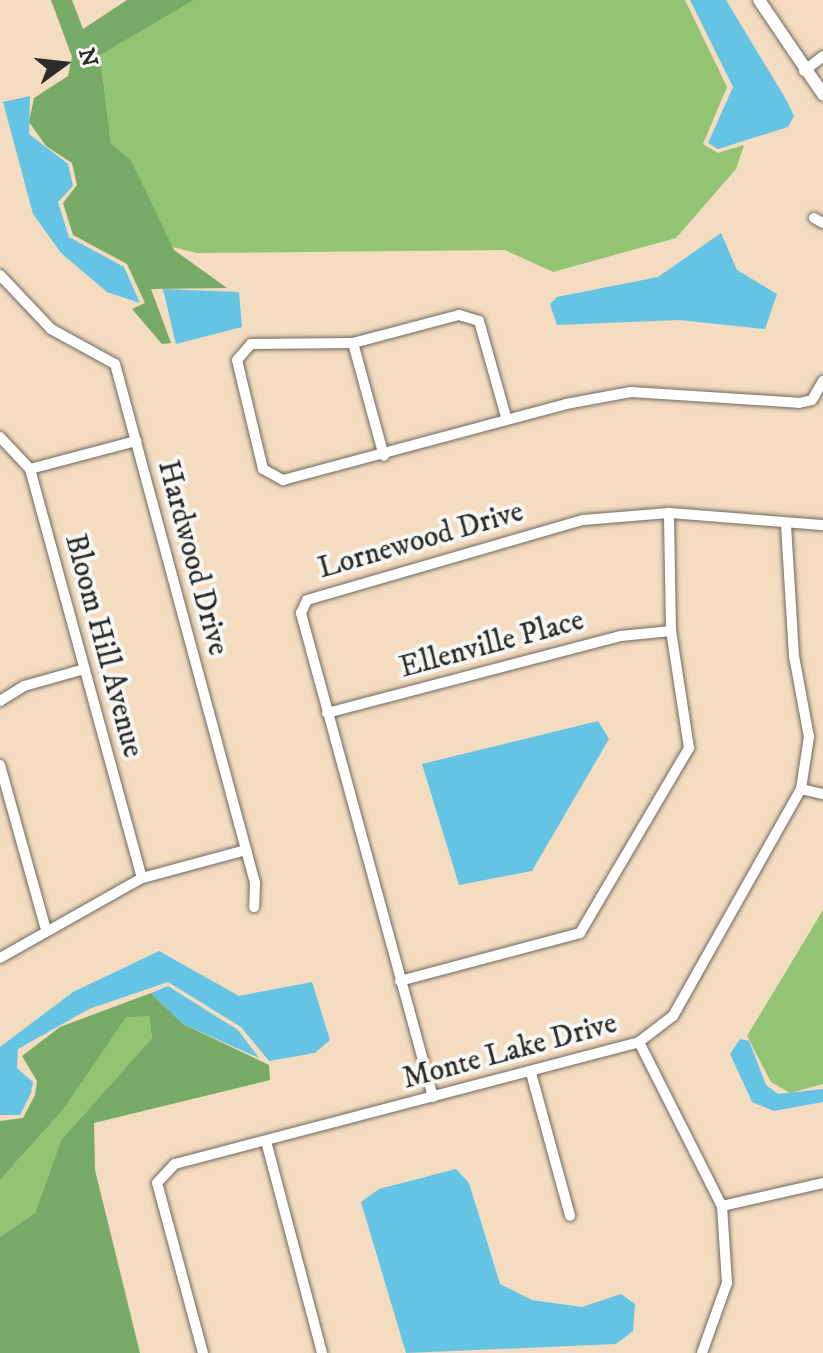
<!DOCTYPE html>
<html>
<head>
<meta charset="utf-8">
<style>
  body { margin:0 }
  #map { position:relative; width:823px; height:1353px; overflow:hidden; background:#f3dcc0; font-family:"IM FELL DW Pica",serif }
  div>[style] { position:absolute }
  .green>* { inset:0; background:#93c474 }
  .forest>* { inset:0; background:#76aa66 }
  .water>* { inset:0; background:#65c4e3 }
  .roads { filter:drop-shadow(0 0 2px #71695f) drop-shadow(0 0 2px #71695f) }
  .minor>* { height:10px; margin:-5px; padding:0 5px; transform-origin:5px; border-radius:5px; background:#fff }
  .tertiary>* { height:12px; margin:-6px; padding:0 6px; transform-origin:6px; border-radius:6px; background:#fff }
  span { translate:-50% -50%; white-space:nowrap; text-align:center; line-height:1.15; -webkit-text-stroke:8px #f6f6f2; paint-order:stroke }
  .street-label { font-size:30px; color:#2b2b2b }
  .north { position:absolute; left:24px; top:24px; width:80px; height:80px; -webkit-text-stroke:6px #f6f6f2; paint-order:stroke; rotate:75deg; font-size:22px; font-weight:700; line-height:32px; text-align:center; color:#2b2b2b }
  .north::after { content:''; display:block; margin:auto; width:28px; height:36px; background:#2b2b2b; clip-path:polygon(50% 0,100% 100%,50% 72%,0 100%) }
</style>
</head>
<body>
<div id="map">
  <div class="green">
    <i style="clip-path:polygon(194px 0,685px 0,727px 87px,703px 144px,718px 153px,744px 145px,736px 169px,676px 238px,553px 272px,505px 250px,197px 253px,172px 247px,131px 160px,111px 145px,100px 54px)"></i>
    <i style="clip-path:polygon(823px 910px,823px 1084px,790px 1093px,771px 1082px,747px 1036px)"></i>
    <i style="clip-path:polygon(149px 1015px,152px 1038px,61px 1140px,35px 1213px,0 1237px,0 1180px,63px 1110px,126px 1016px)"></i>
  </div>
  <div class="forest">
    <i style="clip-path:polygon(51px 0,72px 0,83px 29px,127px 0,194px 0,100px 55px,111px 144px,131px 160px,174px 250px,227px 288px,151px 289px,171px 343px,162px 344px,132px 309px,145px 303px,127px 264px,73px 235px,63px 203px,77px 185px,72px 163px,46px 146px,29px 122px,34px 98px,68px 76px,72px 57px)"></i>
    <i style="clip-path:polygon(151px 993px,183px 1024px,269px 1065px,270px 1080px,94px 1123px,95px 1170px,140px 1353px,0 1353px,0 1237px,35px 1213px,61px 1140px,152px 1038px,149px 1016px,126px 1017px,63px 1110px,0 1180px,0 1121px,23px 1118px,35px 1095px,37px 1081px,22px 1056px,60px 1027px)"></i>
  </div>
  <div class="water">
    <i style="clip-path:polygon(690px 0,726px 0,787px 101px,794px 116px,788px 127px,718px 149px,708px 143px,733px 87px)"></i>
    <i style="clip-path:polygon(30px 96px,29px 134px,68px 164px,73px 186px,58px 202px,69px 237px,124px 267px,140px 303px,107px 292px,61px 253px,33px 214px,3px 102px)"></i>
    <i style="clip-path:polygon(721px 233px,737px 270px,777px 294px,765px 329px,679px 320px,557px 325px,550px 304px,557px 297px,658px 277px)"></i>
    <i style="clip-path:polygon(163px 289px,239px 292px,242px 327px,176px 344px)"></i>
    <i style="clip-path:polygon(598px 721px,609px 739px,532px 871px,459px 885px,422px 764px)"></i>
    <i style="clip-path:polygon(159px 951px,239px 996px,312px 982px,330px 1040px,315px 1053px,269px 1061px,241px 1027px,168px 982px,89px 1009px,18px 1049px,17px 1068px,33px 1082px,31px 1093px,20px 1115px,0 1115px,0 1047px,73px 992px)"></i>
    <i style="clip-path:polygon(168px 986px,238px 1030px,259px 1058px,183px 1024px,151px 993px)"></i>
    <i style="clip-path:polygon(740px 1039px,749px 1041px,766px 1085px,778px 1094px,823px 1089px,823px 1102px,774px 1111px,752px 1102px,730px 1054px)"></i>
    <i style="clip-path:polygon(456px 1169px,469px 1183px,500px 1284px,532px 1300px,582px 1307px,621px 1294px,635px 1304px,633px 1331px,616px 1344px,406px 1353px,361px 1202px,379px 1189px)"></i>
  </div>
  <div class="roads">
    <div class="minor">
      <i style="left:804px;top:71px;width:24px;rotate:-38deg"></i>
      <i style="left:814px;top:218px;width:10px;rotate:29deg"></i>
      <i style="left:0;top:275px;width:74px;rotate:46.6deg"></i>
      <i style="left:51px;top:329px;width:73px;rotate:28.7deg"></i>
      <i style="left:115px;top:364px;width:538px;rotate:74.9deg"></i>
      <i style="left:255px;top:883px;width:24px;rotate:92deg"></i>
      <i style="left:353px;top:343px;width:117px;rotate:74.7deg"></i>
      <i style="left:506px;top:417px;width:100px;rotate:-105.7deg"></i>
      <i style="left:479px;top:321px;width:21px;rotate:-163deg"></i>
      <i style="left:459px;top:315px;width:110px;rotate:165.2deg"></i>
      <i style="left:353px;top:343px;width:102px;rotate:179.4deg"></i>
      <i style="left:251px;top:344px;width:21px;rotate:131deg"></i>
      <i style="left:237px;top:360px;width:112px;rotate:76.6deg"></i>
      <i style="left:263px;top:469px;width:23px;rotate:29deg"></i>
      <i style="left:283px;top:480px;width:293px;rotate:-15deg"></i>
      <i style="left:566px;top:404px;width:66px;rotate:-10.5deg"></i>
      <i style="left:631px;top:392px;width:168px;rotate:3.7deg"></i>
      <i style="left:799px;top:403px;width:13px;rotate:-13deg"></i>
      <i style="left:812px;top:400px;width:22px;rotate:-60deg"></i>
      <i style="left:0;top:437px;width:44px;rotate:46.8deg"></i>
      <i style="left:30px;top:469px;width:424px;rotate:74.7deg"></i>
      <i style="left:30px;top:469px;width:110px;rotate:-14.8deg"></i>
      <i style="left:0;top:701px;width:28px;rotate:-32deg"></i>
      <i style="left:24px;top:686px;width:63px;rotate:-15.6deg"></i>
      <i style="left:327px;top:713px;width:304px;rotate:-14.7deg"></i>
      <i style="left:621px;top:636px;width:50px;rotate:-5.7deg"></i>
      <i style="left:0;top:765px;width:167px;rotate:74.4deg"></i>
      <i style="left:801px;top:789px;width:23px;rotate:13deg"></i>
      <i style="left:0;top:958px;width:163px;rotate:-29.4deg"></i>
      <i style="left:142px;top:878px;width:108px;rotate:-15.1deg"></i>
      <i style="left:400px;top:981px;width:186px;rotate:-14.9deg"></i>
      <i style="left:580px;top:933px;width:215px;rotate:-59.5deg"></i>
      <i style="left:689px;top:748px;width:118px;rotate:-98.7deg"></i>
      <i style="left:671px;top:631px;width:118px;rotate:-91deg"></i>
      <i style="left:639px;top:1042px;width:184px;rotate:63.2deg"></i>
      <i style="left:722px;top:1206px;width:77px;rotate:86.3deg"></i>
      <i style="left:727px;top:1283px;width:74px;rotate:109.7deg"></i>
      <i style="left:531px;top:1073px;width:148px;rotate:74.7deg"></i>
      <i style="left:433px;top:1097px;width:502px;rotate:-105.26deg"></i>
      <i style="left:301px;top:613px;width:14px;rotate:-65deg"></i>
      <i style="left:307px;top:600px;width:287px;rotate:-16.2deg"></i>
      <i style="left:583px;top:520px;width:86px;rotate:-4.7deg"></i>
      <i style="left:669px;top:513px;width:154px;rotate:4.5deg"></i>
      <i style="left:266px;top:1141px;width:219px;rotate:75.2deg"></i>
      <i style="left:722px;top:1206px;width:104px;rotate:-12.8deg"></i>
      <i style="left:203px;top:1353px;width:176px;rotate:-105.1deg"></i>
      <i style="left:157px;top:1183px;width:26px;rotate:-47deg"></i>
      <i style="left:175px;top:1164px;width:480px;rotate:-14.7deg"></i>
      <i style="left:639px;top:1042px;width:43px;rotate:-37.4deg"></i>
      <i style="left:673px;top:1016px;width:261px;rotate:-60.6deg"></i>
      <i style="left:801px;top:789px;width:53px;rotate:-81.3deg"></i>
      <i style="left:809px;top:737px;width:82px;rotate:-100.5deg"></i>
      <i style="left:794px;top:656px;width:132px;rotate:-93.5deg"></i>
    </div>
    <div class="tertiary">
      <i style="left:759px;top:0;width:114px;rotate:55.8deg"></i>
    </div>
  </div>
  <div class="street-label">
    <span style="left:421px;top:541px;rotate:-16deg">Lornewood Drive</span>
    <span style="left:192px;top:558px;rotate:75deg">Hardwood Drive</span>
    <span style="left:492px;top:645px;rotate:-15deg">Ellenville Place</span>
    <span style="left:103px;top:646px;rotate:75deg">Bloom Hill Avenue</span>
    <span style="left:510px;top:1052px;rotate:-15deg">Monte Lake Drive</span>
  </div>
  <div class="north">N</div>
</div>
</body>
</html>
